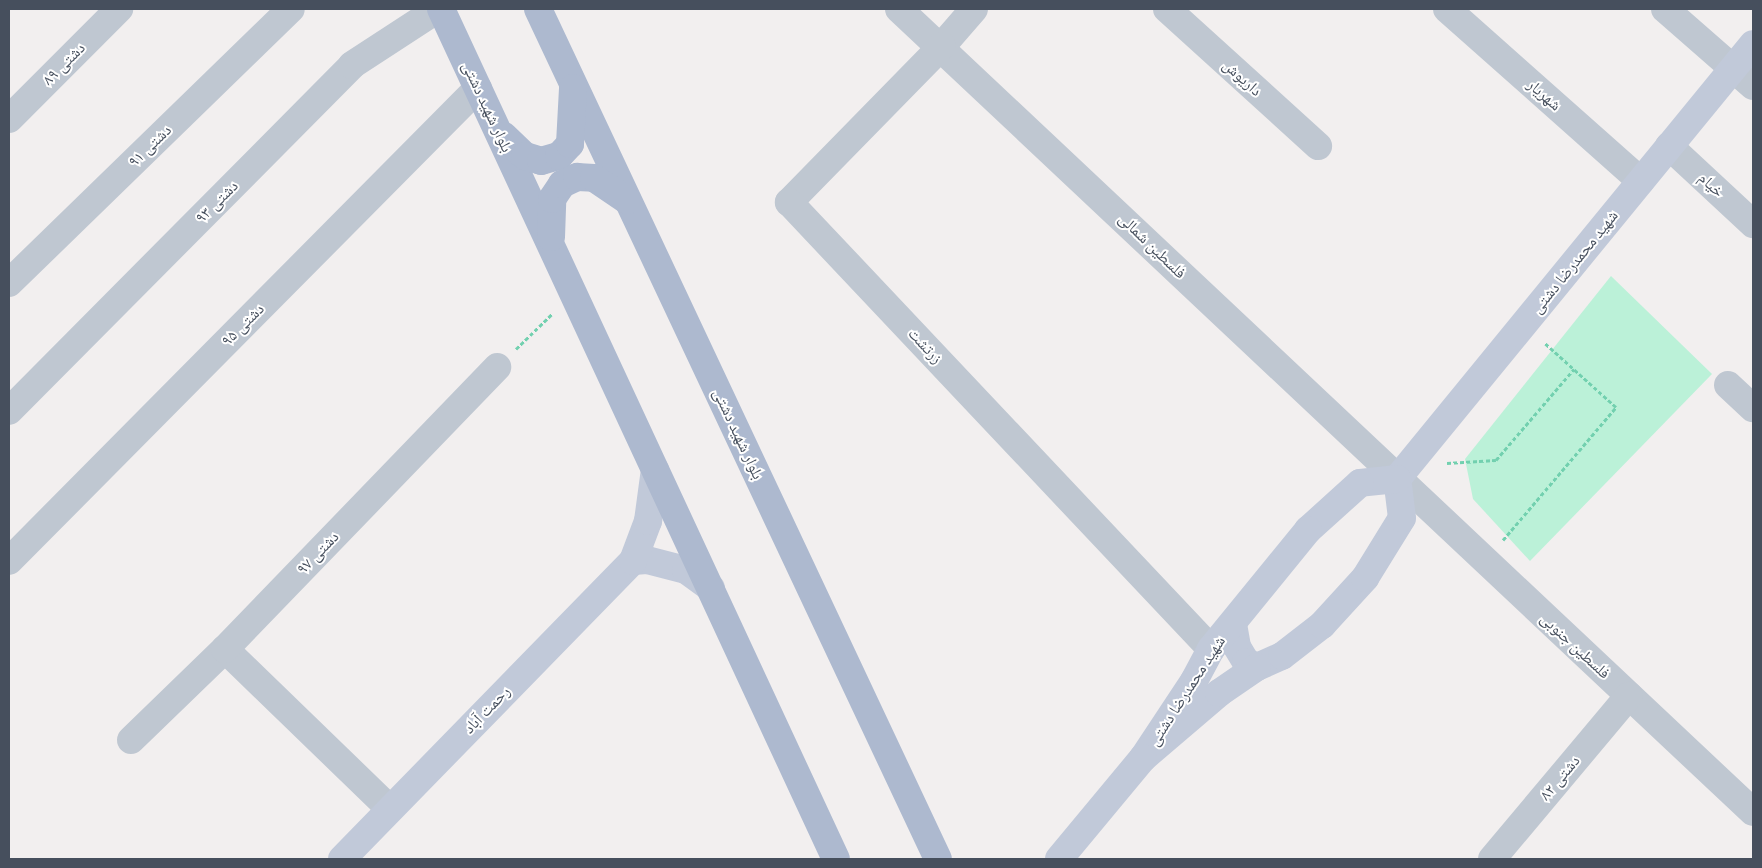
<!DOCTYPE html>
<html>
<head>
<meta charset="utf-8">
<style>
  body { margin:0 }
  #map { position:relative; width:1762px; height:868px; overflow:hidden; background:#f2efef; font-family:"Space Grotesk","Noto Naskh Arabic",sans-serif }
  div>[style] { position:absolute }
  .green>* { inset:0; background:#bbf1d8 }
  .path>* { height:3px; margin-top:-1.5px; transform-origin:0; background:repeating-linear-gradient(90deg,#72d0af 0 4px,transparent 0 6.5px) }
  .street>* { height:28px; margin:-14px; padding:0 14px; transform-origin:14px; border-radius:14px; background:#bfc7d1 }
  .secondary>* { height:28px; margin:-14px; padding:0 14px; transform-origin:14px; border-radius:14px; background:#c1c9d9 }
  .primary>* { height:28px; margin:-14px; padding:0 14px; transform-origin:14px; border-radius:14px; background:#adb9cf }
  span { translate:-50% -50%; white-space:nowrap; text-align:center; line-height:1.15; -webkit-text-stroke:4px #fff; paint-order:stroke }
  .street-label { font-size:16px; color:#464f5d }
  .frame { position:absolute; inset:0; border:10px solid #464f5d; pointer-events:none }
</style>
</head>
<body>
<div id="map">
  <div class="green">
    <i style="clip-path:polygon(1611px 276px,1712px 374px,1530px 561px,1473px 499px,1465px 459px)"></i>
  </div>
  <div class="path">
    <i style="left:516px;top:349px;width:50px;rotate:-44.2deg"></i>
    <i style="left:1447px;top:463px;width:49px;rotate:-3.5deg"></i>
    <i style="left:1496px;top:460px;width:120px;rotate:-49.4deg"></i>
    <i style="left:1503px;top:540px;width:175px;rotate:-49.6deg"></i>
    <i style="left:1616px;top:407px;width:96px;rotate:-138deg"></i>
  </div>
  <div class="street">
    <i style="left:899px;top:9px;width:1172px;rotate:43.24deg"></i>
    <i style="left:974px;top:9px;width:49px;rotate:130.9deg"></i>
    <i style="left:942px;top:46px;width:219px;rotate:134.4deg"></i>
    <i style="left:789px;top:202px;width:615px;rotate:46.65deg"></i>
    <i style="left:1167px;top:9px;width:204px;rotate:42.2deg"></i>
    <i style="left:1447px;top:9px;width:259px;rotate:41.6deg"></i>
    <i style="left:1665px;top:9px;width:117px;rotate:41.2deg"></i>
    <i style="left:9px;top:119px;width:156px;rotate:-45deg"></i>
    <i style="left:1669px;top:146px;width:115px;rotate:42.9deg"></i>
    <i style="left:9px;top:283px;width:393px;rotate:-44.2deg"></i>
    <i style="left:1728px;top:385px;width:34px;rotate:43deg"></i>
    <i style="left:9px;top:411px;width:487px;rotate:-45.2deg"></i>
    <i style="left:352px;top:65px;width:103px;rotate:-33.1deg"></i>
    <i style="left:9px;top:561px;width:666px;rotate:-45.24deg"></i>
    <i style="left:131px;top:740px;width:131px;rotate:-44.1deg"></i>
    <i style="left:390px;top:809px;width:230px;rotate:-135.9deg"></i>
    <i style="left:225px;top:649px;width:392px;rotate:-46deg"></i>
    <i style="left:1492px;top:859px;width:213px;rotate:-50deg"></i>
  </div>
  <div class="secondary">
    <i style="left:1397px;top:479px;width:562px;rotate:-50.7deg"></i>
    <i style="left:633px;top:561px;width:14px;rotate:-4deg"></i>
    <i style="left:647px;top:560px;width:40px;rotate:14.4deg"></i>
    <i style="left:686px;top:570px;width:31px;rotate:36deg"></i>
    <i style="left:1233px;top:624px;width:23px;rotate:80deg"></i>
    <i style="left:1237px;top:647px;width:17px;rotate:59deg"></i>
    <i style="left:1246px;top:662px;width:12px;rotate:24deg"></i>
    <i style="left:1257px;top:667px;width:27px;rotate:-24deg"></i>
    <i style="left:1282px;top:656px;width:51px;rotate:-37.8deg"></i>
    <i style="left:1322px;top:625px;width:64px;rotate:-47.5deg"></i>
    <i style="left:1365px;top:578px;width:70px;rotate:-58.3deg"></i>
    <i style="left:1402px;top:518px;width:39px;rotate:-97deg"></i>
    <i style="left:1397px;top:479px;width:37px;rotate:174deg"></i>
    <i style="left:1360px;top:483px;width:70px;rotate:137.9deg"></i>
    <i style="left:1308px;top:530px;width:154px;rotate:129.2deg"></i>
    <i style="left:1211px;top:649px;width:36px;rotate:118deg"></i>
    <i style="left:1194px;top:681px;width:92px;rotate:123.5deg"></i>
    <i style="left:1143px;top:758px;width:100px;rotate:-40.5deg"></i>
    <i style="left:1219px;top:693px;width:46px;rotate:-34.4deg"></i>
    <i style="left:342px;top:859px;width:417px;rotate:-45.7deg"></i>
    <i style="left:633px;top:561px;width:43px;rotate:-69.4deg"></i>
    <i style="left:648px;top:521px;width:52px;rotate:-82.3deg"></i>
    <i style="left:1059px;top:859px;width:131px;rotate:-50.3deg"></i>
  </div>
  <div class="primary">
    <i style="left:441px;top:9px;width:937px;rotate:65.08deg"></i>
    <i style="left:538px;top:9px;width:939px;rotate:64.8deg"></i>
    <i style="left:504px;top:136px;width:29px;rotate:44deg"></i>
    <i style="left:525px;top:156px;width:17px;rotate:17deg"></i>
    <i style="left:541px;top:161px;width:19px;rotate:-16deg"></i>
    <i style="left:559px;top:156px;width:16px;rotate:-47deg"></i>
    <i style="left:570px;top:144px;width:56px;rotate:-86.9deg"></i>
    <i style="left:551px;top:237px;width:38px;rotate:-88deg"></i>
    <i style="left:552px;top:199px;width:18px;rotate:-56deg"></i>
    <i style="left:562px;top:184px;width:17px;rotate:-25deg"></i>
    <i style="left:577px;top:177px;width:17px;rotate:3deg"></i>
    <i style="left:594px;top:178px;width:40px;rotate:34deg"></i>
  </div>
  <div class="street-label">
    <span style="left:64px;top:64px;rotate:-45deg">دشتی ۸۹</span>
    <span style="left:1242px;top:78px;rotate:42deg">داریوش</span>
    <span style="left:1544px;top:95px;rotate:41deg">شهریار</span>
    <span style="left:487px;top:107px;rotate:65deg">بلوار شهید دشتی</span>
    <span style="left:150px;top:146px;rotate:-44deg">دشتی ۹۱</span>
    <span style="left:1711px;top:185px;rotate:43deg">خیام</span>
    <span style="left:217px;top:202px;rotate:-45deg">دشتی ۹۳</span>
    <span style="left:1152px;top:246px;rotate:44deg">فلسطین شمالی</span>
    <span style="left:1575px;top:262px;rotate:-51deg">شهید محمدرضا دشتی</span>
    <span style="left:243px;top:325px;rotate:-45deg">دشتی ۹۵</span>
    <span style="left:925px;top:346px;rotate:47deg">زرتشت</span>
    <span style="left:738px;top:434px;rotate:65deg">بلوار شهید دشتی</span>
    <span style="left:318px;top:553px;rotate:-46deg">دشتی ۹۷</span>
    <span style="left:1575px;top:646px;rotate:43deg">فلسطین جنوبی</span>
    <span style="left:1187px;top:691px;rotate:-57deg">شهید محمدرضا دشتی</span>
    <span style="left:487px;top:710px;rotate:-46deg">رحمت آباد</span>
    <span style="left:1560px;top:778px;rotate:-50deg">دشتی ۸۲</span>
  </div>
  <div class="frame"></div>
</div>
</body>
</html>
